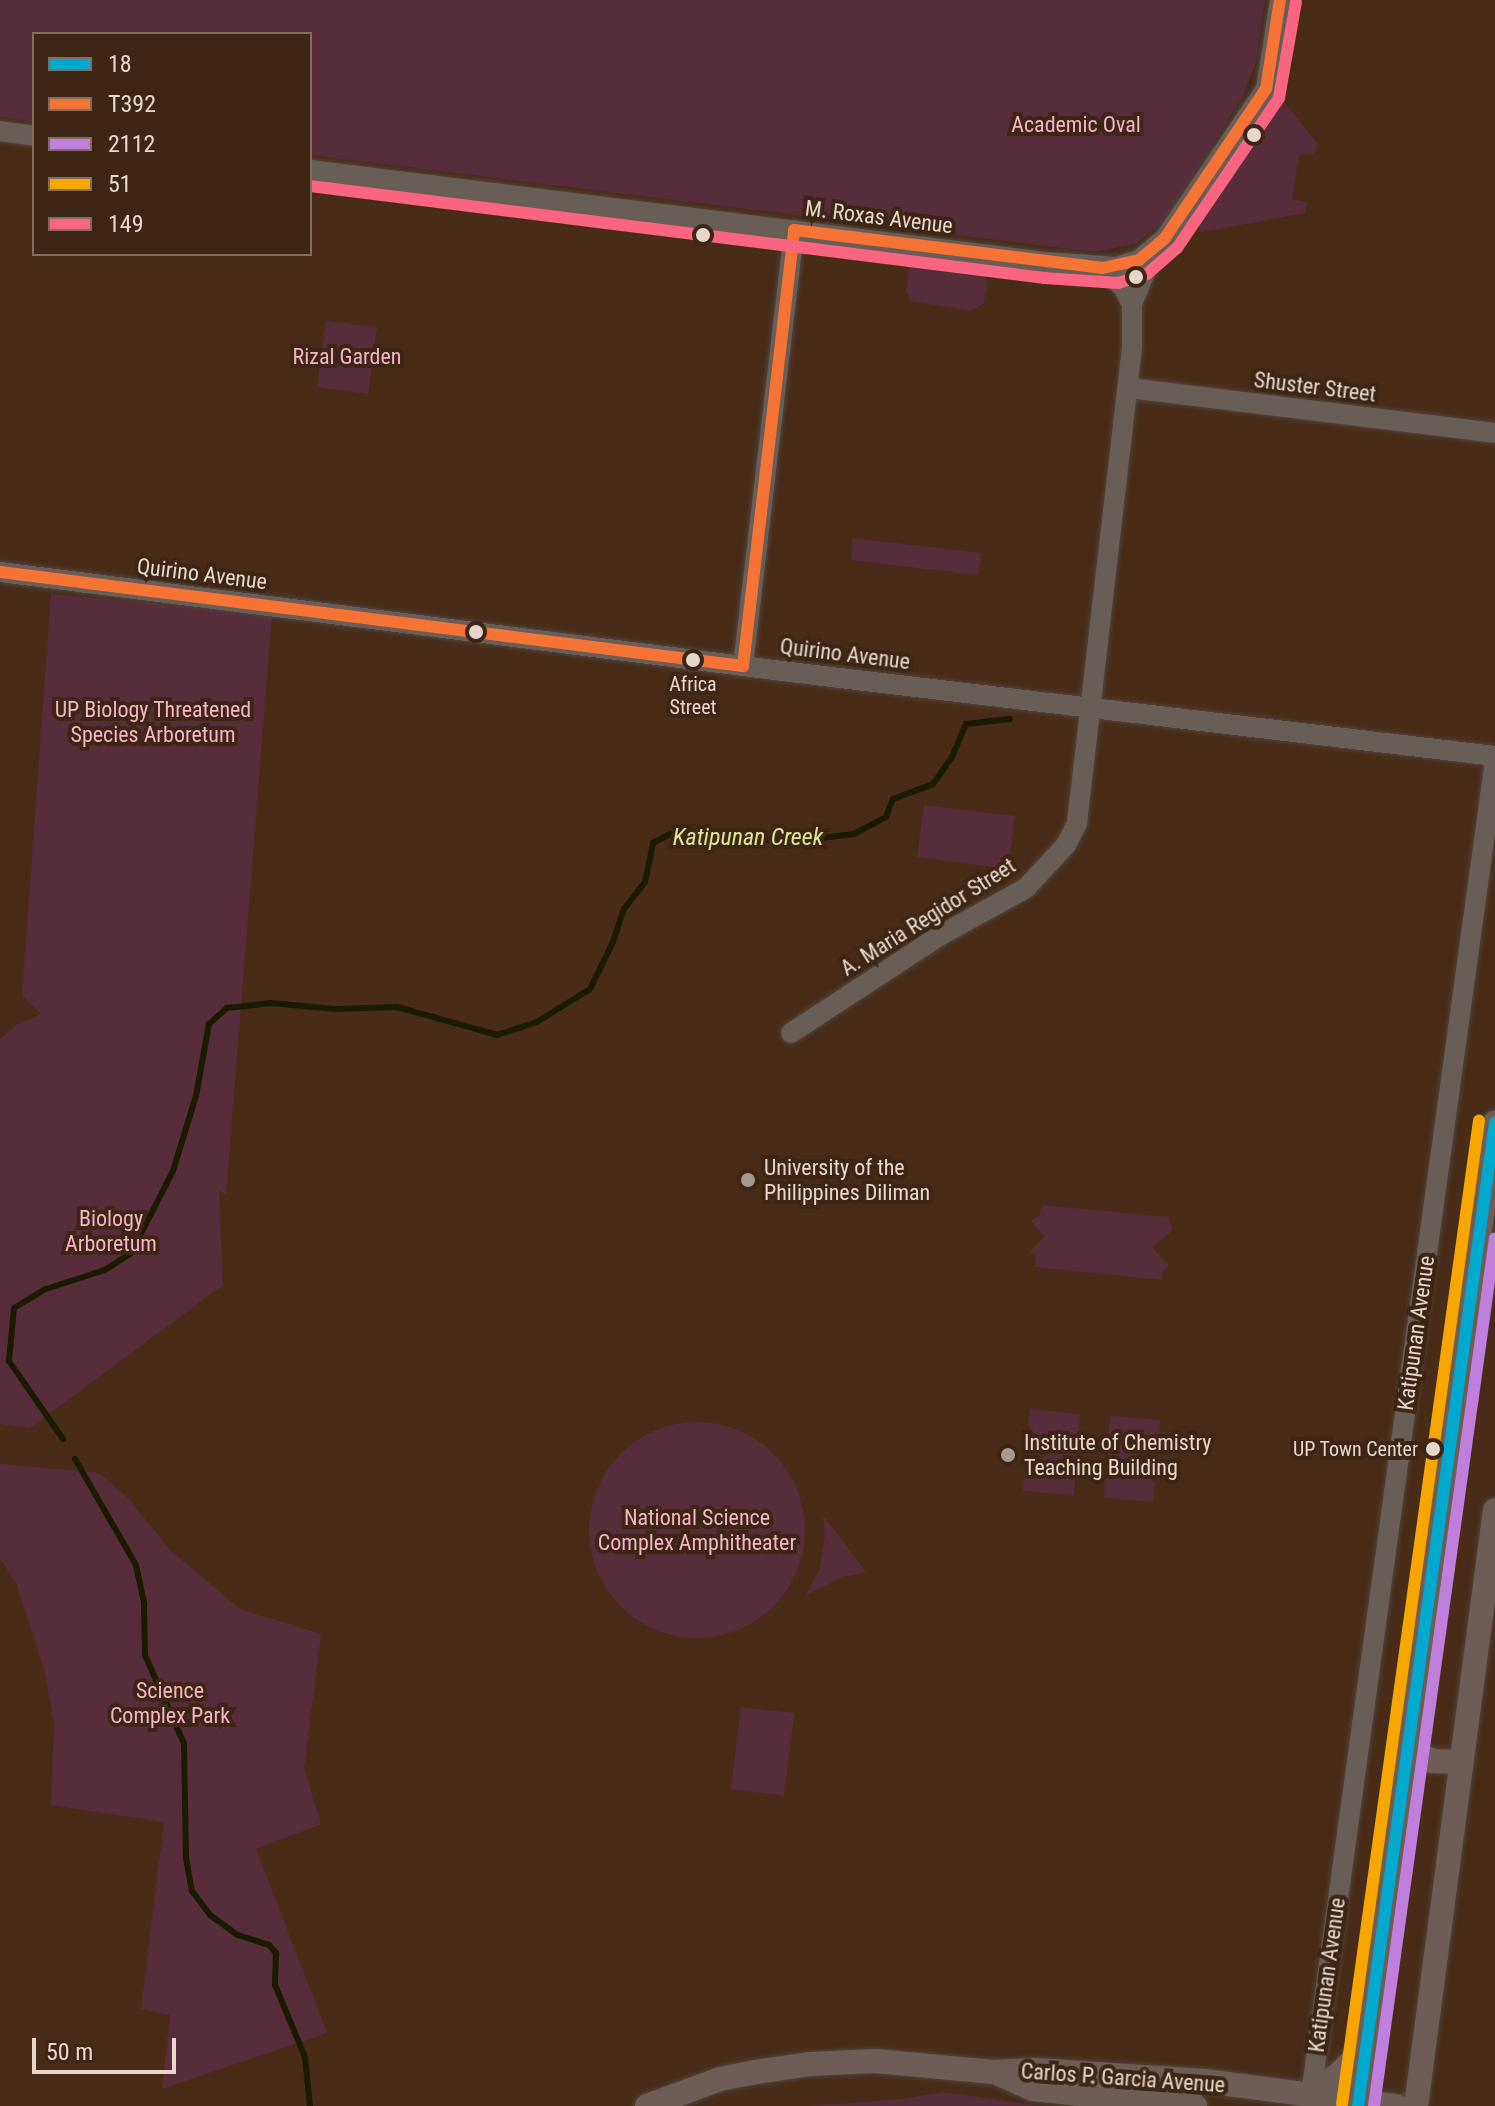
<!DOCTYPE html>
<html>
<head>
<meta charset="utf-8">
<style>
  body { margin:0 }
  #map { position:relative; width:1495px; height:2106px; overflow:hidden; background:#34271e; font-family:"Roboto Condensed",sans-serif }
  div>[style] { position:absolute }
  .built>* { inset:0; background:#482c18 }
  .green>* { inset:0; background:#582d3b }
  .round { border-radius:50% }
  .stream>* { height:6px; margin:-3px; padding:0 3px; transform-origin:3px; border-radius:3px; background:#1a1a03 }
  .roads { filter:drop-shadow(0 0 2px #4f443c) drop-shadow(0 0 2px #4f443c) }
  .minor>* { height:20px; margin:-10px; padding:0 10px; transform-origin:10px; border-radius:10px; background:#685d57 }
  .major>* { height:24px; margin:-12px; padding:0 12px; transform-origin:12px; border-radius:12px; background:#6e5d56 }
  .bus-1>* { height:12px; margin:-6px; padding:0 6px; transform-origin:6px; border-radius:6px; background:#00a9ce }
  .bus-2>* { height:12px; margin:-6px; padding:0 6px; transform-origin:6px; border-radius:6px; background:#f57335 }
  .bus-3>* { height:12px; margin:-6px; padding:0 6px; transform-origin:6px; border-radius:6px; background:#c07fdc }
  .bus-4>* { height:12px; margin:-6px; padding:0 6px; transform-origin:6px; border-radius:6px; background:#f7a600 }
  .bus-5>* { height:12px; margin:-6px; padding:0 6px; transform-origin:6px; border-radius:6px; background:#fa6682 }
  .dots>* { width:22px; height:22px; translate:-50% -50%; box-sizing:border-box; border:4px solid #3d2615; border-radius:50% }
  span { translate:-50% -50%; white-space:nowrap; text-align:center; line-height:1.15; -webkit-text-stroke:8px #3d2615; paint-order:stroke }
  .bus-label { font-size:20px; color:#e6d6cc }
  .right { translate:-100% -50%; text-align:right }
  .park-label { font-size:22px; color:#f6b2c8 }
  .street-label { font-size:22px; color:#e6d6cc }
  .poi-label { font-size:22px; color:#e6d6cc }
  .left { translate:0 -50%; text-align:left }
  .water-label { font-size:24px; color:#dee693; font-style:italic }
  .legend { position:absolute; left:32px; top:32px; width:280px; height:224px; box-sizing:border-box; background:#3d2615; border:2px solid #816c5e; margin:0; padding:10px 14px; list-style:none; font-size:24px; color:#e6d6cc }
  .legend li { display:flex; align-items:center; gap:16px; height:40px }
  .legend b { width:40px; border:2px solid #816c5e }
  .scale { position:absolute; left:32px; top:2038px; width:144px; height:36px; box-sizing:border-box; border:4px solid #e6d6cc; border-top:0; padding-left:10px; font-size:24px; line-height:28px; white-space:nowrap; color:#e6d6cc; -webkit-text-stroke:6px #3d2615; paint-order:stroke }
</style>
</head>
<body>
<div id="map">
  <div class="built">
    <i style="clip-path:polygon(evenodd,0 0,1495px 0,1495px 2106px,0 2106px,0 0,34px 34px,310px 34px,310px 254px,34px 254px,34px 34px)"></i>
  </div>
  <div class="green">
    <i style="clip-path:polygon(0 0,1265px 0,1256px 62px,1242px 98px,1163px 222px,1135px 244px,1095px 252px,310px 155px,310px 34px,34px 34px,34px 121px,0 117px)"></i>
    <i style="clip-path:polygon(1281px 98px,1318px 144px,1313px 155px,1299px 154px,1292px 199px,1306px 202px,1306px 213px,1201px 232px,1197px 220px)"></i>
    <i style="clip-path:polygon(910px 261px,988px 272px,984px 303px,972px 311px,911px 301px,906px 292px)"></i>
    <i style="clip-path:polygon(326px 321px,377px 327px,368px 394px,317px 387px)"></i>
    <i style="clip-path:polygon(853px 538px,981px 553px,978px 575px,851px 560px)"></i>
    <i style="clip-path:polygon(51px 594px,272px 614px,226px 1195px,219px 1190px,223px 1285px,30px 1428px,0 1424px,0 1039px,16px 1025px,41px 1014px,22px 995px)"></i>
    <i style="clip-path:polygon(924px 805px,1015px 816px,1008px 869px,917px 857px)"></i>
    <i style="clip-path:polygon(1042px 1205px,1168px 1217px,1173px 1230px,1152px 1247px,1169px 1266px,1163px 1271px,1162px 1280px,1035px 1267px,1036px 1257px,1030px 1251px,1045px 1237px,1031px 1221px,1040px 1215px)"></i>
    <i style="clip-path:polygon(1030px 1409px,1080px 1414px,1074px 1495px,1023px 1491px,1024px 1474px,1050px 1452px,1028px 1425px)"></i>
    <i style="clip-path:polygon(1110px 1416px,1160px 1420px,1159px 1435px,1133px 1458px,1155px 1483px,1153px 1502px,1104px 1498px)"></i>
    <i class="round" style="left:589px;top:1422px;width:216px;height:216px"></i>
    <i style="clip-path:polygon(0 1464px,99px 1473px,128px 1498px,171px 1551px,240px 1609px,321px 1634px,304px 1768px,321px 1824px,256px 1849px,327px 2033px,162px 2089px,170px 2015px,141px 2009px,164px 1822px,51px 1805px,54px 1724px,45px 1672px,16px 1582px,0 1559px)"></i>
    <i style="clip-path:polygon(823px 1515px,866px 1572px,843px 1577px,806px 1595px,820px 1568px,825px 1537px)"></i>
    <i style="clip-path:polygon(741px 1707px,794px 1713px,784px 1796px,731px 1789px)"></i>
    <i style="clip-path:polygon(943px 2092px,1040px 2106px,808px 2106px,903px 2099px)"></i>
  </div>
  <div class="stream">
    <i style="left:63px;top:1439px;width:95px;rotate:-124.7deg"></i>
    <i style="left:9px;top:1361px;width:53px;rotate:-84.6deg"></i>
    <i style="left:14px;top:1308px;width:37px;rotate:-31deg"></i>
    <i style="left:46px;top:1289px;width:62px;rotate:-17.9deg"></i>
    <i style="left:105px;top:1270px;width:31px;rotate:-33deg"></i>
    <i style="left:131px;top:1253px;width:92px;rotate:-62.9deg"></i>
    <i style="left:173px;top:1171px;width:78px;rotate:-73deg"></i>
    <i style="left:196px;top:1096px;width:73px;rotate:-79.8deg"></i>
    <i style="left:209px;top:1024px;width:24px;rotate:-42deg"></i>
    <i style="left:227px;top:1008px;width:44px;rotate:-6.5deg"></i>
    <i style="left:271px;top:1003px;width:64px;rotate:5.4deg"></i>
    <i style="left:335px;top:1009px;width:62px;rotate:-1.8deg"></i>
    <i style="left:397px;top:1007px;width:104px;rotate:15.6deg"></i>
    <i style="left:497px;top:1035px;width:42px;rotate:-18deg"></i>
    <i style="left:537px;top:1022px;width:62px;rotate:-31.9deg"></i>
    <i style="left:590px;top:989px;width:52px;rotate:-63.9deg"></i>
    <i style="left:613px;top:942px;width:35px;rotate:-72deg"></i>
    <i style="left:624px;top:909px;width:34px;rotate:-52deg"></i>
    <i style="left:645px;top:882px;width:40px;rotate:-78deg"></i>
    <i style="left:653px;top:843px;width:19px;rotate:-28deg"></i>
    <i style="left:670px;top:834px;width:120px;rotate:3.8deg"></i>
    <i style="left:790px;top:842px;width:64px;rotate:-7.1deg"></i>
    <i style="left:854px;top:834px;width:36px;rotate:-28deg"></i>
    <i style="left:886px;top:817px;width:19px;rotate:-69deg"></i>
    <i style="left:893px;top:799px;width:43px;rotate:-20.6deg"></i>
    <i style="left:933px;top:784px;width:33px;rotate:-55deg"></i>
    <i style="left:952px;top:757px;width:36px;rotate:-67deg"></i>
    <i style="left:966px;top:724px;width:44px;rotate:-6.5deg"></i>
    <i style="left:75px;top:1459px;width:122px;rotate:60.1deg"></i>
    <i style="left:136px;top:1565px;width:40px;rotate:78deg"></i>
    <i style="left:144px;top:1604px;width:51px;rotate:88.9deg"></i>
    <i style="left:145px;top:1655px;width:97px;rotate:66.3deg"></i>
    <i style="left:184px;top:1744px;width:114px;rotate:89deg"></i>
    <i style="left:186px;top:1858px;width:34px;rotate:80deg"></i>
    <i style="left:192px;top:1891px;width:30px;rotate:53deg"></i>
    <i style="left:210px;top:1915px;width:34px;rotate:36deg"></i>
    <i style="left:238px;top:1935px;width:33px;rotate:18deg"></i>
    <i style="left:269px;top:1945px;width:11px;rotate:49deg"></i>
    <i style="left:276px;top:1953px;width:32px;rotate:92deg"></i>
    <i style="left:275px;top:1985px;width:78px;rotate:67.4deg"></i>
    <i style="left:305px;top:2057px;width:49px;rotate:84.2deg"></i>
  </div>
  <div class="roads">
    <div class="minor">
      <i style="left:0;top:131px;width:34px;rotate:8deg"></i>
      <i style="left:310px;top:170px;width:743px;rotate:7.12deg"></i>
      <i style="left:1047px;top:262px;width:68px;rotate:4.2deg"></i>
      <i style="left:1115px;top:267px;width:25px;rotate:-16deg"></i>
      <i style="left:1139px;top:260px;width:34px;rotate:-40deg"></i>
      <i style="left:1165px;top:238px;width:180px;rotate:-55.9deg"></i>
      <i style="left:1266px;top:89px;width:90px;rotate:-81.1deg"></i>
      <i style="left:1132px;top:304px;width:63px;rotate:-67.5deg"></i>
      <i style="left:1129px;top:388px;width:369px;rotate:7deg"></i>
      <i style="left:0;top:572px;width:804px;rotate:7.21deg"></i>
      <i style="left:798px;top:673px;width:702px;rotate:6.79deg"></i>
      <i style="left:743px;top:666px;width:439px;rotate:-83.3deg"></i>
      <i style="left:791px;top:1033px;width:179px;rotate:-33.2deg"></i>
      <i style="left:941px;top:935px;width:97px;rotate:-28.9deg"></i>
      <i style="left:1026px;top:888px;width:59px;rotate:-47.1deg"></i>
      <i style="left:1066px;top:845px;width:25px;rotate:-63deg"></i>
      <i style="left:1077px;top:823px;width:479px;rotate:-83.4deg"></i>
      <i style="left:1132px;top:347px;width:43px;rotate:-90deg"></i>
      <i style="left:1132px;top:304px;width:19px;rotate:-118deg"></i>
      <i style="left:1123px;top:287px;width:28px;rotate:-138deg"></i>
      <i style="left:1311px;top:2095px;width:1347px;rotate:-82.15deg"></i>
    </div>
    <div class="major">
      <i style="left:1408px;top:1750px;width:27px;rotate:24deg"></i>
      <i style="left:1433px;top:1761px;width:26px;rotate:2deg"></i>
      <i style="left:999px;top:2074px;width:37px;rotate:24deg"></i>
      <i style="left:1033px;top:2089px;width:163px;rotate:6deg"></i>
      <i style="left:1311px;top:2095px;width:38px;rotate:-37deg"></i>
      <i style="left:1341px;top:2072px;width:36px;rotate:-46deg"></i>
      <i style="left:647px;top:2106px;width:78px;rotate:-20.3deg"></i>
      <i style="left:720px;top:2079px;width:36px;rotate:-11deg"></i>
      <i style="left:755px;top:2072px;width:57px;rotate:-8.1deg"></i>
      <i style="left:811px;top:2064px;width:64px;rotate:-2.7deg"></i>
      <i style="left:875px;top:2061px;width:119px;rotate:5.3deg"></i>
      <i style="left:993px;top:2072px;width:42px;rotate:-2.7deg"></i>
      <i style="left:1035px;top:2070px;width:170px;rotate:3.7deg"></i>
      <i style="left:1205px;top:2081px;width:193px;rotate:7.5deg"></i>
      <i style="left:1358px;top:2106px;width:993px;rotate:-82.07deg"></i>
      <i style="left:1416px;top:2106px;width:601px;rotate:-82.45deg"></i>
    </div>
  </div>
  <div class="bus-1">
    <i style="left:1358px;top:2106px;width:993px;rotate:-82.07deg"></i>
  </div>
  <div class="bus-2">
    <i style="left:0;top:572px;width:749px;rotate:7.21deg"></i>
    <i style="left:743px;top:666px;width:439px;rotate:-83.3deg"></i>
    <i style="left:794px;top:230px;width:310px;rotate:7deg"></i>
    <i style="left:1102px;top:268px;width:38px;rotate:-12deg"></i>
    <i style="left:1139px;top:260px;width:34px;rotate:-40deg"></i>
    <i style="left:1165px;top:238px;width:180px;rotate:-55.9deg"></i>
    <i style="left:1266px;top:89px;width:90px;rotate:-81.1deg"></i>
  </div>
  <div class="bus-3">
    <i style="left:1374px;top:2106px;width:876px;rotate:-82.06deg"></i>
  </div>
  <div class="bus-4">
    <i style="left:1342px;top:2104px;width:993px;rotate:-82.07deg"></i>
  </div>
  <div class="bus-5">
    <i style="left:310px;top:186px;width:741px;rotate:7.13deg"></i>
    <i style="left:1045px;top:278px;width:73px;rotate:3.9deg"></i>
    <i style="left:1118px;top:283px;width:30px;rotate:-17deg"></i>
    <i style="left:1147px;top:274px;width:40px;rotate:-41deg"></i>
    <i style="left:1177px;top:248px;width:181px;rotate:-55.8deg"></i>
    <i style="left:1279px;top:98px;width:97px;rotate:-80deg"></i>
  </div>
  <div class="dots">
    <i style="left:1254px;top:135px;background:#e6d6cc"></i>
    <i style="left:703px;top:235px;background:#e6d6cc"></i>
    <i style="left:1136px;top:277px;background:#e6d6cc"></i>
    <i style="left:476px;top:632px;background:#e6d6cc"></i>
    <i style="left:693px;top:660px;background:#e6d6cc"></i>
    <i style="left:748px;top:1180px;background:#a8998f"></i>
    <i style="left:1433px;top:1449px;background:#e6d6cc"></i>
    <i style="left:1008px;top:1455px;background:#a8998f"></i>
  </div>
  <div class="bus-label">
    <span style="left:693px;top:696px">Africa<br>Street</span>
    <span class="right" style="left:1418px;top:1449px">UP Town Center</span>
  </div>
  <div class="park-label">
    <span style="left:1076px;top:125px">Academic Oval</span>
    <span style="left:347px;top:357px">Rizal Garden</span>
    <span style="left:153px;top:722px">UP Biology Threatened<br>Species Arboretum</span>
    <span style="left:111px;top:1231px">Biology<br>Arboretum</span>
    <span style="left:697px;top:1530px">National Science<br>Complex Amphitheater</span>
    <span style="left:170px;top:1703px">Science<br>Complex Park</span>
  </div>
  <div class="street-label">
    <span style="left:879px;top:217px;rotate:7deg">M. Roxas Avenue</span>
    <span style="left:1315px;top:387px;rotate:7deg">Shuster Street</span>
    <span style="left:202px;top:574px;rotate:7deg">Quirino Avenue</span>
    <span style="left:845px;top:654px;rotate:7deg">Quirino Avenue</span>
    <span style="left:928px;top:917px;rotate:-32deg">A. Maria Regidor Street</span>
    <span style="left:1416px;top:1333px;rotate:-82deg">Katipunan Avenue</span>
    <span style="left:1327px;top:1975px;rotate:-82deg">Katipunan Avenue</span>
    <span style="left:1123px;top:2078px;rotate:4deg">Carlos P. Garcia Avenue</span>
  </div>
  <div class="poi-label">
    <span class="left" style="left:764px;top:1180px">University of the<br>Philippines Diliman</span>
    <span class="left" style="left:1024px;top:1455px">Institute of Chemistry<br>Teaching Building</span>
  </div>
  <div class="water-label">
    <span style="left:748px;top:838px">Katipunan Creek</span>
  </div>
  <ul class="legend">
  <li><b style="height:10px;background:#00a9ce"></b>18</li>
  <li><b style="height:10px;background:#f57335"></b>T392</li>
  <li><b style="height:10px;background:#c07fdc"></b>2112</li>
  <li><b style="height:10px;background:#f7a600"></b>51</li>
  <li><b style="height:10px;background:#fa6682"></b>149</li>
  </ul>
  <div class="scale">50 m</div>
</div>
</body>
</html>
